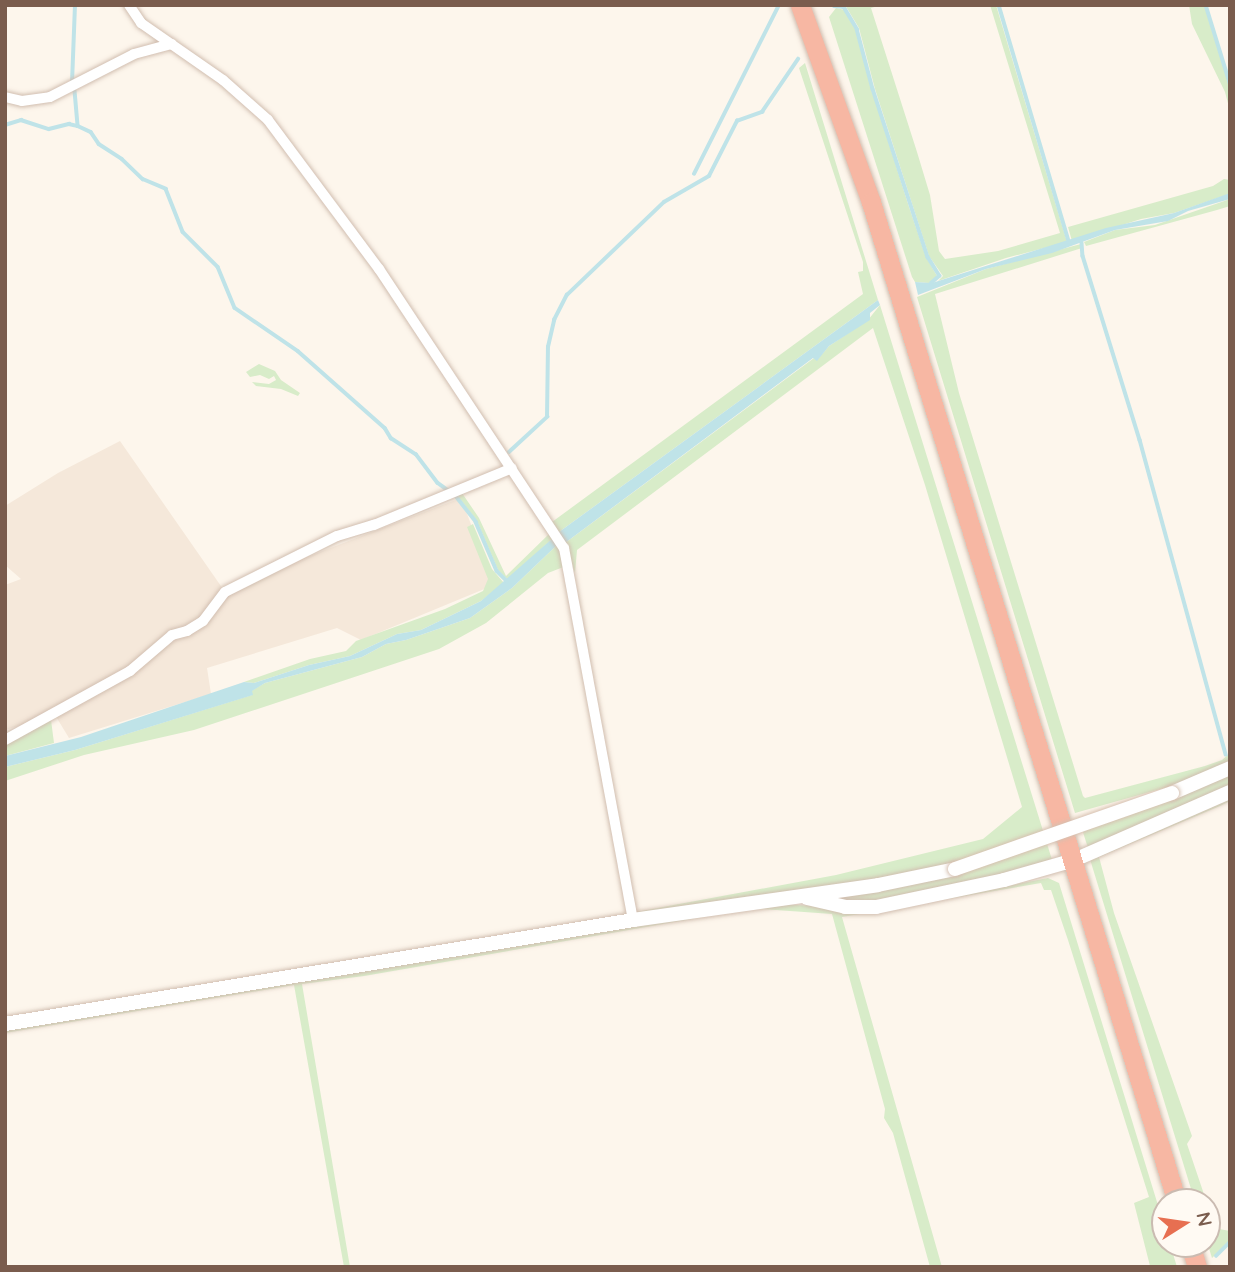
<!DOCTYPE html>
<html>
<head>
<meta charset="utf-8">
<style>
  body { margin:0 }
  #map { position:relative; width:1235px; height:1272px; overflow:hidden; background:#fdf6ec; font-family:Quicksand,sans-serif }
  div>[style] { position:absolute }
  .residential>* { inset:0; background:#f5e8da }
  .green>* { inset:0; background:#d8ecc9 }
  .water>* { inset:0; background:#bfe3e8 }
  .stream>* { height:3.5px; margin:-1.75px; padding:0 1.75px; transform-origin:1.75px; border-radius:1.75px; background:#bfe3e8 }
  .roads { filter:drop-shadow(0 0 2px #d1beb0) drop-shadow(0 0 2px #d1beb0) }
  .street>* { height:10px; margin:-5px; padding:0 5px; transform-origin:5px; border-radius:5px; background:#fff }
  .secondary>* { height:14px; margin:-7px; padding:0 7px; transform-origin:7px; border-radius:7px; background:#fff }
  .highway>* { height:19px; margin:-9.5px; padding:0 9.5px; transform-origin:9.5px; border-radius:9.5px; background:#f7b7a3 }
  .bridges { filter:drop-shadow(0 0 2px #d6c0b0) drop-shadow(0 0 2px #d6c0b0) }
  .secondary-bridge>* { height:14px; margin:-7px; padding:0 7px; transform-origin:7px; border-radius:7px; background:#fff }
  span { translate:-50% -50%; white-space:nowrap; text-align:center; line-height:1.15; -webkit-text-stroke:7px #fffaf3; paint-order:stroke }
  .frame { position:absolute; inset:0; border:7px solid #7a5c4d; pointer-events:none }
  .north { position:absolute; left:1151px; top:1188px; width:70px; height:70px; box-sizing:border-box; background:#fffaf3; border:2px solid #cabbb1; border-radius:50%; rotate:78deg; font-size:19px; font-weight:700; line-height:28px; text-align:center; color:#7a5c4d }
  .north::after { content:''; display:block; margin:auto; width:24px; height:32px; background:#e76f51; clip-path:polygon(50% 0,100% 100%,50% 72%,0 100%) }
</style>
</head>
<body>
<div id="map">
  <div class="residential">
    <i style="clip-path:polygon(120px 441px,223px 589px,461px 498px,494px 585px,361px 640px,337px 628px,207px 668px,211px 694px,69px 738px,55px 715px,5px 730px,5px 585px,21px 579px,5px 565px,5px 506px,58px 473px)"></i>
  </div>
  <div class="green">
    <i style="clip-path:polygon(845px 5px,882px 5px,871px 8px,917px 152px,930px 195px,939px 251px,945px 259px,998px 251px,1060px 233px,990px 5px,996px 5px,1067px 242px,1006px 258px,938px 281px,943px 276px,929px 256px,875px 89px,859px 28px)"></i>
    <i style="clip-path:polygon(1189px 5px,1205px 5px,1230px 84px,1230px 111px,1225px 92px,1192px 24px)"></i>
    <i style="clip-path:polygon(836px 8px,845px 10px,856px 29px,872px 90px,909px 207px,926px 257px,937px 276px,929px 283px,915px 282px,912px 277px,829px 17px)"></i>
    <i style="clip-path:polygon(805px 63px,878px 300px,559px 532px,552px 522px,863px 294px,858px 272px,863px 271px,863px 262px,799px 68px)"></i>
    <i style="clip-path:polygon(1224px 179px,1230px 180px,1230px 193px,1226px 195px,1174px 213px,1141px 219px,1072px 241px,1068px 227px,1213px 186px)"></i>
    <i style="clip-path:polygon(1230px 199px,1230px 206px,1217px 210px,1086px 246px,1084px 242px,1115px 230px,1155px 225px)"></i>
    <i style="clip-path:polygon(1081px 244px,1082px 248px,935px 294px,959px 393px,1083px 796px,1085px 798px,1205px 766px,1222px 760px,1230px 753px,1230px 763px,1189px 781px,1075px 813px,917px 297px,986px 269px)"></i>
    <i style="clip-path:polygon(880px 305px,1053px 863px,914px 897px,849px 904px,825px 899px,905px 876px,737px 898px,640px 915px,636px 912px,836px 875px,983px 839px,1022px 807px,925px 485px,873px 328px,577px 550px,575px 573px,565px 543px,814px 358px,817px 360px,829px 346px,868px 320px)"></i>
    <i style="clip-path:polygon(259px 364px,275px 371px,281px 380px,300px 393px,298px 396px,281px 389px,256px 386px,252px 382px,269px 384px,276px 380px,274px 376px,269px 379px,260px 375px,250px 377px,246px 372px)"></i>
    <i style="clip-path:polygon(462px 493px,479px 518px,506px 576px,549px 534px,553px 538px,508px 580px,498px 570px,477px 521px,457px 495px)"></i>
    <i style="clip-path:polygon(473px 524px,492px 569px,504px 583px,481px 601px,421px 630px,397px 634px,350px 656px,309px 665px,254px 683px,244px 682px,310px 659px,346px 651px,356px 641px,445px 609px,483px 591px,488px 579px,467px 527px)"></i>
    <i style="clip-path:polygon(557px 545px,566px 566px,548px 573px,486px 623px,439px 649px,194px 730px,84px 755px,5px 781px,5px 767px,75px 750px,252px 695px,251px 691px,265px 683px,362px 657px,386px 644px,406px 640px,470px 618px,512px 588px)"></i>
    <i style="clip-path:polygon(51px 720px,54px 743px,5px 756px,5px 743px)"></i>
    <i style="clip-path:polygon(1230px 774px,1230px 789px,1088px 848px,1081px 826px)"></i>
    <i style="clip-path:polygon(1230px 796px,1230px 801px,1220px 806px,1099px 857px,1114px 913px,1192px 1136px,1187px 1144px,1209px 1209px,1219px 1229px,1230px 1231px,1230px 1241px,1212px 1258px,1207px 1242px,1207px 1202px,1195px 1202px,1089px 856px)"></i>
    <i style="clip-path:polygon(1048px 878px,1059px 883px,1165px 1228px,1165px 1244px,1170px 1244px,1177px 1267px,1150px 1266px,1134px 1203px,1149px 1197px,1068px 940px,1051px 890px,1044px 890px,1041px 883px,842px 917px,942px 1267px,930px 1267px,893px 1133px,884px 1118px,885px 1109px,832px 914px,761px 909px,738px 911px,364px 976px,302px 984px,350px 1267px,344px 1267px,294px 985px,5px 1033px,5px 1027px,778px 904px,815px 906px,921px 903px)"></i>
  </div>
  <div class="water">
    <i style="clip-path:polygon(1230px 193px,1230px 199px,1188px 211px,1168px 221px,1115px 230px,1052px 253px,986px 269px,918px 295px,915px 282px,932px 283px,1106px 228px,1174px 213px)"></i>
    <i style="clip-path:polygon(878px 300px,880px 305px,870px 313px,870px 320px,829px 346px,817px 361px,813px 358px,565px 543px,559px 532px)"></i>
    <i style="clip-path:polygon(553px 538px,557px 545px,512px 588px,470px 618px,406px 640px,386px 644px,362px 657px,265px 683px,252px 691px,253px 695px,75px 750px,5px 767px,5px 756px,81px 737px,244px 682px,254px 683px,309px 665px,350px 656px,397px 634px,421px 630px,481px 601px)"></i>
  </div>
  <div class="stream">
    <i style="left:999px;top:5px;width:247px;rotate:73.5deg"></i>
    <i style="left:1206px;top:5px;width:82px;rotate:72.9deg"></i>
    <i style="left:834px;top:6px;width:10px;rotate:6deg"></i>
    <i style="left:844px;top:7px;width:26px;rotate:59deg"></i>
    <i style="left:857px;top:29px;width:62px;rotate:75.1deg"></i>
    <i style="left:873px;top:89px;width:177px;rotate:71.9deg"></i>
    <i style="left:928px;top:257px;width:22px;rotate:58deg"></i>
    <i style="left:940px;top:276px;width:11px;rotate:139deg"></i>
    <i style="left:72px;top:83px;width:78px;rotate:-87.8deg"></i>
    <i style="left:75px;top:91px;width:35px;rotate:85deg"></i>
    <i style="left:5px;top:125px;width:17px;rotate:-17deg"></i>
    <i style="left:21px;top:120px;width:29px;rotate:18deg"></i>
    <i style="left:49px;top:129px;width:21px;rotate:-14deg"></i>
    <i style="left:69px;top:124px;width:9px;rotate:13deg"></i>
    <i style="left:78px;top:126px;width:14px;rotate:25deg"></i>
    <i style="left:91px;top:132px;width:14px;rotate:56deg"></i>
    <i style="left:99px;top:144px;width:27px;rotate:33deg"></i>
    <i style="left:122px;top:159px;width:29px;rotate:44deg"></i>
    <i style="left:143px;top:179px;width:25px;rotate:23deg"></i>
    <i style="left:166px;top:189px;width:46px;rotate:68.4deg"></i>
    <i style="left:183px;top:232px;width:49px;rotate:45deg"></i>
    <i style="left:218px;top:267px;width:44px;rotate:67.5deg"></i>
    <i style="left:235px;top:308px;width:76px;rotate:34.3deg"></i>
    <i style="left:298px;top:351px;width:116px;rotate:41.5deg"></i>
    <i style="left:385px;top:428px;width:12px;rotate:59deg"></i>
    <i style="left:391px;top:438px;width:30px;rotate:33deg"></i>
    <i style="left:416px;top:454px;width:36px;rotate:53deg"></i>
    <i style="left:438px;top:483px;width:14px;rotate:36deg"></i>
    <i style="left:694px;top:174px;width:187px;rotate:-63.3deg"></i>
    <i style="left:1082px;top:243px;width:13px;rotate:86deg"></i>
    <i style="left:1083px;top:256px;width:193px;rotate:72.8deg"></i>
    <i style="left:1140px;top:440px;width:326px;rotate:74.7deg"></i>
    <i style="left:509px;top:452px;width:52px;rotate:-42.6deg"></i>
    <i style="left:547px;top:417px;width:70px;rotate:-89.2deg"></i>
    <i style="left:548px;top:347px;width:28px;rotate:-77deg"></i>
    <i style="left:554px;top:320px;width:28px;rotate:-63deg"></i>
    <i style="left:567px;top:295px;width:134px;rotate:-43.8deg"></i>
    <i style="left:664px;top:202px;width:52px;rotate:-30deg"></i>
    <i style="left:709px;top:176px;width:62px;rotate:-63deg"></i>
    <i style="left:737px;top:121px;width:27px;rotate:-20deg"></i>
    <i style="left:762px;top:112px;width:64px;rotate:-55.8deg"></i>
    <i style="left:456px;top:496px;width:33px;rotate:52deg"></i>
    <i style="left:476px;top:522px;width:53px;rotate:66.8deg"></i>
    <i style="left:497px;top:571px;width:14px;rotate:45deg"></i>
    <i style="left:1216px;top:1256px;width:20px;rotate:-45deg"></i>
  </div>
  <div class="roads">
    <div class="street">
      <i style="left:129px;top:5px;width:22px;rotate:56deg"></i>
      <i style="left:141px;top:23px;width:100px;rotate:34.8deg"></i>
      <i style="left:223px;top:80px;width:60px;rotate:41.6deg"></i>
      <i style="left:268px;top:120px;width:186px;rotate:53.3deg"></i>
      <i style="left:379px;top:269px;width:335px;rotate:56.5deg"></i>
      <i style="left:564px;top:548px;width:378px;rotate:79.5deg"></i>
      <i style="left:5px;top:97px;width:17px;rotate:13deg"></i>
      <i style="left:22px;top:101px;width:28px;rotate:-8deg"></i>
      <i style="left:50px;top:97px;width:94px;rotate:-27.1deg"></i>
      <i style="left:134px;top:54px;width:39px;rotate:-15deg"></i>
      <i style="left:5px;top:740px;width:143px;rotate:-28.9deg"></i>
      <i style="left:130px;top:671px;width:55px;rotate:-40.6deg"></i>
      <i style="left:172px;top:635px;width:16px;rotate:-15deg"></i>
      <i style="left:187px;top:631px;width:19px;rotate:-32deg"></i>
      <i style="left:203px;top:621px;width:36px;rotate:-53deg"></i>
      <i style="left:225px;top:592px;width:125px;rotate:-26.6deg"></i>
      <i style="left:337px;top:536px;width:39px;rotate:-17deg"></i>
      <i style="left:374px;top:525px;width:149px;rotate:-22.4deg"></i>
    </div>
    <div class="secondary">
      <i style="left:1172px;top:793px;width:63px;rotate:-23.3deg"></i>
      <i style="left:807px;top:898px;width:39px;rotate:13deg"></i>
      <i style="left:845px;top:907px;width:31px"></i>
      <i style="left:876px;top:907px;width:131px;rotate:-11.9deg"></i>
      <i style="left:1004px;top:880px;width:73px;rotate:-15.9deg"></i>
      <i style="left:1074px;top:860px;width:170px;rotate:-23.6deg"></i>
      <i style="left:5px;top:1024px;width:637px;rotate:-9.4deg"></i>
      <i style="left:633px;top:920px;width:247px;rotate:-8.1deg"></i>
      <i style="left:878px;top:885px;width:79px;rotate:-11.7deg"></i>
    </div>
    <div class="highway">
      <i style="left:800px;top:5px;width:209px;rotate:70.2deg"></i>
      <i style="left:871px;top:202px;width:1046px;rotate:72.99deg"></i>
      <i style="left:1190px;top:1244px;width:24px;rotate:73deg"></i>
    </div>
  </div>
  <div class="bridges">
    <div class="secondary-bridge">
      <i style="left:955px;top:869px;width:230px;rotate:-19.3deg"></i>
    </div>
  </div>
  <div class="frame"></div>
  <div class="north">N</div>
</div>
</body>
</html>
